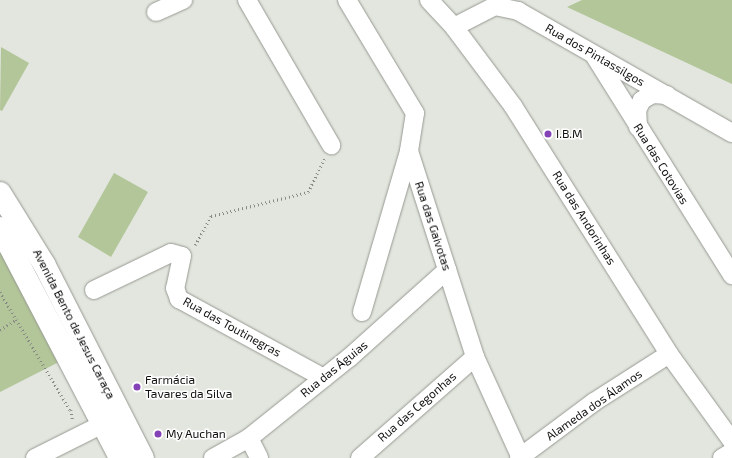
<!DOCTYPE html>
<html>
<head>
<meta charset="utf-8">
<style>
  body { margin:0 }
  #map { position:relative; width:732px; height:458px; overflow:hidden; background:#e2e6de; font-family:"Exo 2",sans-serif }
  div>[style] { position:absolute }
  .green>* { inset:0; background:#b3c699 }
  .path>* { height:2.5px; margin-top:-1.25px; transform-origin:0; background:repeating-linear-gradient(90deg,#888b85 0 1px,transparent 0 4px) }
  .roads { filter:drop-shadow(0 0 1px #969992) drop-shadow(0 0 1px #969992) }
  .minor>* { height:18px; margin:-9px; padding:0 9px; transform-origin:9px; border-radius:9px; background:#fff }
  .secondary>* { height:22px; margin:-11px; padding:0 11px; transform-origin:11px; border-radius:11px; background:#fff }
  .dots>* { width:11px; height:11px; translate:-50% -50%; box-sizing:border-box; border:2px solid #fff; border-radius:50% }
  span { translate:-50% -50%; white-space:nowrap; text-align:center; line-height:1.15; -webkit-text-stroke:3px #fff; paint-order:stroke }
  .street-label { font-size:12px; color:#121310 }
  .poi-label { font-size:12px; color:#121310 }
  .left { translate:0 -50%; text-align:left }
</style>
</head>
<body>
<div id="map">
  <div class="green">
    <i style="clip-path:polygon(582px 0,732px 0,732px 84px,567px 7px)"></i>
    <i style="clip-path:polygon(1px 47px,29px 63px,2px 111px,0 110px)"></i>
    <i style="clip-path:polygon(114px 173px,148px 192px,111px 257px,78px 237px)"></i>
    <i style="clip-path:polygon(0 247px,59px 362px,0 392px)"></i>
  </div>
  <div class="path">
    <i style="left:195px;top:245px;width:33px;rotate:-61deg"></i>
    <i style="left:211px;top:216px;width:100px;rotate:-13.9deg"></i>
    <i style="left:308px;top:192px;width:37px;rotate:-64deg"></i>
    <i style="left:0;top:292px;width:137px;rotate:59.3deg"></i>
    <i style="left:0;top:330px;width:20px;rotate:-33deg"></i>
    <i style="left:71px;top:410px;width:11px;rotate:80deg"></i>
  </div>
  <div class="roads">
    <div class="minor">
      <i style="left:247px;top:0;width:168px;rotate:59.9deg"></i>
      <i style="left:347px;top:0;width:132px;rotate:59deg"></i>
      <i style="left:415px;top:113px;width:38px;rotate:99deg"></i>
      <i style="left:409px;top:151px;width:216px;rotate:72.2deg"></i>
      <i style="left:475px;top:357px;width:111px;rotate:65.5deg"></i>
      <i style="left:429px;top:0;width:37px;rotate:47deg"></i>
      <i style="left:454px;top:27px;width:99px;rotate:53.2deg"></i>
      <i style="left:513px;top:106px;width:293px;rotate:57.8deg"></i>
      <i style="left:669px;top:354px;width:107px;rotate:54.1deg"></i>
      <i style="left:156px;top:12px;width:30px;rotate:-24deg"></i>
      <i style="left:454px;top:27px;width:46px;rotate:-27.1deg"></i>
      <i style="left:495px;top:6px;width:24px;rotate:12deg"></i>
      <i style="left:518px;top:11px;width:246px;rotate:29.7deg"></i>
      <i style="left:594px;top:55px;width:260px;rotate:57.9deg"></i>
      <i style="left:638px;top:127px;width:17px;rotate:-93deg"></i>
      <i style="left:637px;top:110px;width:11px;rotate:-63deg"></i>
      <i style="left:642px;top:100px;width:13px;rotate:-29deg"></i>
      <i style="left:653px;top:94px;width:14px;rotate:4deg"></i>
      <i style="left:94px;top:290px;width:85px;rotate:-25.7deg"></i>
      <i style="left:171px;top:253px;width:11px;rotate:15deg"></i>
      <i style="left:182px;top:256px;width:33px;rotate:102deg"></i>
      <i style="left:175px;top:288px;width:12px;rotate:70deg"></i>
      <i style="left:179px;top:299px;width:165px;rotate:28.6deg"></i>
      <i style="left:362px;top:312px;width:168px;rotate:-73.7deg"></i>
      <i style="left:249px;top:438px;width:22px;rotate:63deg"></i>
      <i style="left:35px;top:458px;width:76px;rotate:-26.6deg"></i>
      <i style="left:213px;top:458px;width:41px;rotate:-29.1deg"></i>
      <i style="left:249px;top:438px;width:128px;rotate:-38.7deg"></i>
      <i style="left:349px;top:358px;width:132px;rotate:-41.9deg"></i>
      <i style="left:360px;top:458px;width:153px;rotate:-41.3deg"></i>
      <i style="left:519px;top:458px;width:94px;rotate:-36.7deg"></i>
      <i style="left:594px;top:402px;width:89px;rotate:-32.6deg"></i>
      <i style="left:722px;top:458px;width:12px;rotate:-31deg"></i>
    </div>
    <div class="secondary">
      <i style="left:0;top:193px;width:84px;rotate:58.2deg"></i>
      <i style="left:44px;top:264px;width:218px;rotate:63deg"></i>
      <i style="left:0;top:228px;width:259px;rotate:62.4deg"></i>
    </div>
  </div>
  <div class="dots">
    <i style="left:548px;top:134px;background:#8342b6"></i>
    <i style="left:137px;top:387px;background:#8342b6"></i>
    <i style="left:158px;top:434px;background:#8342b6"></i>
  </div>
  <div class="street-label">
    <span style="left:595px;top:55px;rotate:30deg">Rua dos Pintassilgos</span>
    <span style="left:661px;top:164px;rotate:58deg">Rua das Cotovias</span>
    <span style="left:584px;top:218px;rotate:58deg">Rua das Andorinhas</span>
    <span style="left:433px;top:226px;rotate:72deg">Rua das Gaivotas</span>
    <span style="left:74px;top:324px;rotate:63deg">Avenida Bento de Jesus Caraça</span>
    <span style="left:232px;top:327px;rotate:29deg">Rua das Toutinegras</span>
    <span style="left:334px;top:369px;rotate:-39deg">Rua das Águias</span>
    <span style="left:594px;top:405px;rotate:-35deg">Alameda dos Álamos</span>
    <span style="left:417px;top:407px;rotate:-41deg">Rua das Cegonhas</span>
  </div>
  <div class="poi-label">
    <span class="left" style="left:556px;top:134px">I.B.M</span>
    <span class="left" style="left:145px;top:387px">Farmácia<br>Tavares da Silva</span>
    <span class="left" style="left:166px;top:434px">My Auchan</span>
  </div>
</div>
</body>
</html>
